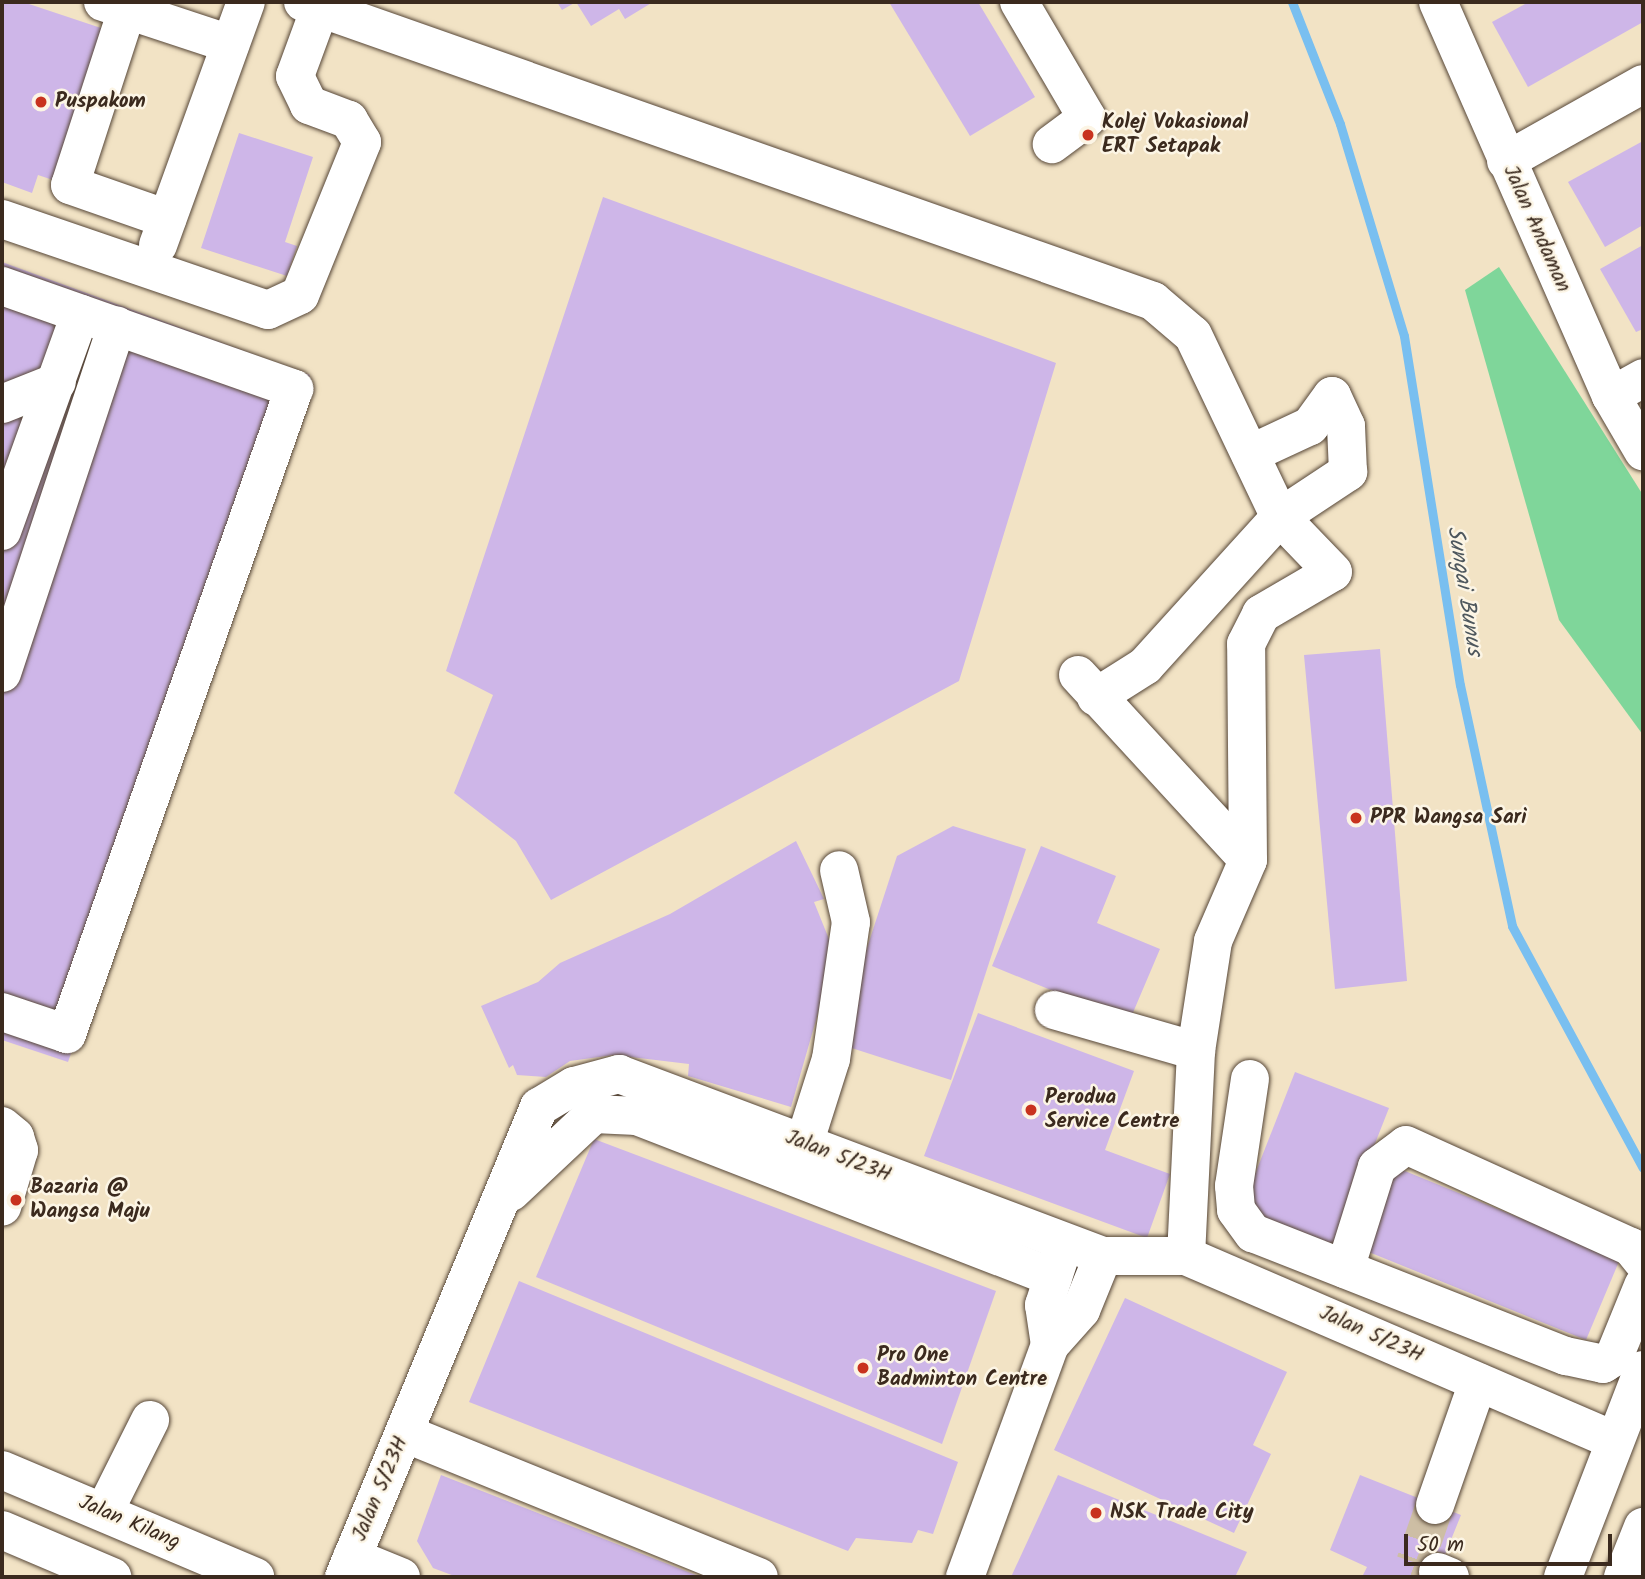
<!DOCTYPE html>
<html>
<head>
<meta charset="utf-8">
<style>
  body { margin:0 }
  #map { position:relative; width:1645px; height:1579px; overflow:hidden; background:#f2e3c5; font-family:Kalam,sans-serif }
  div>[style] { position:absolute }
  .green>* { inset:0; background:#7fd69a }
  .stream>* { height:9px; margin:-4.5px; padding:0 4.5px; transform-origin:4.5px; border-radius:4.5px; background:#79bff0 }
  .building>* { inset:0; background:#ceb6e8 }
  .minor-tunnel>* { height:38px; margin-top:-19px; transform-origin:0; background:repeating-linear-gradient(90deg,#cdbea4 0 38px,transparent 0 57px) }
  .roads { filter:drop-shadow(0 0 2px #564637) drop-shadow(0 0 2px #564637) }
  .minor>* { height:38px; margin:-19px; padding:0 19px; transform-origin:19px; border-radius:19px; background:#fff }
  .major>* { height:38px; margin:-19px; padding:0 19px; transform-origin:19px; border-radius:19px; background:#fff }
  .dots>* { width:19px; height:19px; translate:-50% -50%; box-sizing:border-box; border:4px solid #fcf5e5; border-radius:50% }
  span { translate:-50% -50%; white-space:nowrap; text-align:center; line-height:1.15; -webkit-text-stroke:5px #fcf5e5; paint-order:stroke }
  .poi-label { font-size:21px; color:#3b2a1e; font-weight:700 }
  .left { translate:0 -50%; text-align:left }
  .street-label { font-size:21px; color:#3b2a1e }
  .water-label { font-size:23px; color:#4e575d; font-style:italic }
  .frame { position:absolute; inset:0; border:4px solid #3b2a1e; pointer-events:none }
  .scale { position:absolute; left:1404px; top:1534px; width:208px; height:32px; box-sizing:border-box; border:4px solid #3b2a1e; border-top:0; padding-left:9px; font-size:21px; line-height:24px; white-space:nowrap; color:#3b2a1e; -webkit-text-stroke:5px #fcf5e5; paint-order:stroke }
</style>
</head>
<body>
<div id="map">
  <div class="green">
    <i style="clip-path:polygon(1499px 267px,1643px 495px,1643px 735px,1559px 620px,1465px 290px)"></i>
  </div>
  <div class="stream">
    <i style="left:1292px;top:2px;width:131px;rotate:68.5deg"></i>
    <i style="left:1340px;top:124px;width:221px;rotate:73.2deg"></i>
    <i style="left:1404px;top:336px;width:353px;rotate:80.9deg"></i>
    <i style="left:1460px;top:685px;width:247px;rotate:77.8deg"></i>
    <i style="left:1512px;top:926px;width:275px;rotate:61.6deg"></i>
  </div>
  <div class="building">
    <i style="clip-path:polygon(2px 2px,23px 2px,104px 29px,53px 180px,38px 175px,32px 193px,2px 182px)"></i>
    <i style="clip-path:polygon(557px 2px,653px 2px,625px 19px,619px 9px,591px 26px,576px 2px,562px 10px)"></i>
    <i style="clip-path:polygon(889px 2px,978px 2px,1035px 97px,970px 136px)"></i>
    <i style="clip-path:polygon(1529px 2px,1643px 2px,1643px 22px,1528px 87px,1492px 22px)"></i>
    <i style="clip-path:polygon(239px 133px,313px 157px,285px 242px,297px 246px,287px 276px,201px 248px)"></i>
    <i style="clip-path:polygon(1643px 141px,1643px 225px,1605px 247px,1568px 182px)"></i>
    <i style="clip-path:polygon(603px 197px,1056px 363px,959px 681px,551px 900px,516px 841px,454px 793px,493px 695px,446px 671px)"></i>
    <i style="clip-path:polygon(1643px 245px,1643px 329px,1636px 332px,1600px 269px)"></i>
    <i style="clip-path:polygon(2px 262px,310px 375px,68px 1062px,2px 1040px)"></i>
    <i style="clip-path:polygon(1380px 649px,1407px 981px,1335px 989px,1304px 655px)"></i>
    <i style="clip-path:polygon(953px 826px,1026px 849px,951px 1080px,836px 1043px,897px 856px)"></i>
    <i style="clip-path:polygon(796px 841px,824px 899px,814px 902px,835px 954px,791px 1107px,688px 1076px,689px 1064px,614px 1055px,570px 1061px,546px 1077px,517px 1075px,513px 1065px,509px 1068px,481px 1006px,538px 982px,560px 963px,670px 914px)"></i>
    <i style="clip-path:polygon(1041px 846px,1116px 876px,1097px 923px,1160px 949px,1129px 1022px,992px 966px)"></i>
    <i style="clip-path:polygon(978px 1013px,1134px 1071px,1105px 1150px,1170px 1174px,1147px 1238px,924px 1156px)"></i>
    <i style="clip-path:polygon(1295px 1072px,1389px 1108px,1335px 1245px,1241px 1210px)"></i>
    <i style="clip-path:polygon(594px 1139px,996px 1291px,942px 1444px,536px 1277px)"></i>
    <i style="clip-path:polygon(1378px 1160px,1620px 1259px,1586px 1340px,1344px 1242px)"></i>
    <i style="clip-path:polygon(519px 1281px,958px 1462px,933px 1534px,918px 1530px,912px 1543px,856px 1538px,848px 1551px,469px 1402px)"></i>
    <i style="clip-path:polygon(1125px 1298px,1287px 1372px,1253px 1445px,1271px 1454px,1234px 1533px,1054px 1450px)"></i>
    <i style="clip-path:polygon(441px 1475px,701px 1577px,457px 1577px,433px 1568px,417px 1541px)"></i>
    <i style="clip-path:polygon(1058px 1475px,1247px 1552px,1235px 1577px,1011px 1577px)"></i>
    <i style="clip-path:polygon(1360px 1475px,1461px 1515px,1436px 1577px,1362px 1577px,1367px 1567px,1330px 1550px)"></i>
  </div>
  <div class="minor-tunnel">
    <i style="left:1435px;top:1505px;width:61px;rotate:109deg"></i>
    <i style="left:1415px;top:1563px;width:25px;rotate:21deg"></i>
  </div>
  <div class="roads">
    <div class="minor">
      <i style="left:103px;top:2px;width:134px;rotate:18.3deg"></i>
      <i style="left:303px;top:2px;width:901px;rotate:19.38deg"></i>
      <i style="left:1153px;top:301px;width:52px;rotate:40.4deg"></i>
      <i style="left:1193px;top:335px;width:202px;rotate:64.5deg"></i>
      <i style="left:1280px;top:517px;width:201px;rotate:132.2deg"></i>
      <i style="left:1145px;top:666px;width:58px;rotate:147.7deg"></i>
      <i style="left:1019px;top:2px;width:134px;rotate:59.6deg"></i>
      <i style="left:1087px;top:118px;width:44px;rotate:143.4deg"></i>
      <i style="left:1438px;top:2px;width:430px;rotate:66.3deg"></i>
      <i style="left:1611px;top:396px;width:64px;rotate:59.8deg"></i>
      <i style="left:127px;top:10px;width:184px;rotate:108deg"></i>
      <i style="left:70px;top:185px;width:103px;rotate:19.3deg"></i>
      <i style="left:1506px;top:161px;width:157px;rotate:-29.3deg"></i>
      <i style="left:2px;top:219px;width:281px;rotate:18.9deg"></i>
      <i style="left:268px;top:310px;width:35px;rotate:-25deg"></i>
      <i style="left:300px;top:295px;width:165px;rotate:-67.9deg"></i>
      <i style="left:362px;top:142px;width:26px;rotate:-121deg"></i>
      <i style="left:349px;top:120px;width:43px;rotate:-159.4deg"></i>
      <i style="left:309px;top:105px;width:32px;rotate:-116deg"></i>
      <i style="left:295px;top:76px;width:72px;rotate:-69.8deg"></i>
      <i style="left:158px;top:245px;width:258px;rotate:-70.1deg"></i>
      <i style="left:2px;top:286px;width:310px;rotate:19.4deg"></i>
      <i style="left:294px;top:389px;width:684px;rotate:109.39deg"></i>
      <i style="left:67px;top:1034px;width:69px;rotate:-161.3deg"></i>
      <i style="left:1611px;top:396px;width:37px;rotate:-29deg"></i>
      <i style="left:2px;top:404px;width:59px;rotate:-21.8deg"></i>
      <i style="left:2px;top:531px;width:231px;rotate:-70.2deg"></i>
      <i style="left:2px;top:673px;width:366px;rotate:-71.7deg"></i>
      <i style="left:1078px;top:675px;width:251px;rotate:47.4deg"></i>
      <i style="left:1054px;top:1010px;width:148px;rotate:16.1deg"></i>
      <i style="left:1250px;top:1079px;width:108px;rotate:98.5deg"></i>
      <i style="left:1234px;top:1186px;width:24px;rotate:85deg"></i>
      <i style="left:1236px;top:1210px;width:29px;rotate:54deg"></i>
      <i style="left:1253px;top:1233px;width:336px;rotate:21.5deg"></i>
      <i style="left:1566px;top:1356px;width:38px;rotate:12deg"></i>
      <i style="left:1603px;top:1364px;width:13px;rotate:-32deg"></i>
      <i style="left:1614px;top:1357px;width:77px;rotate:-67.8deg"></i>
      <i style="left:2px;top:1126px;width:17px;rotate:40deg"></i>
      <i style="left:15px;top:1137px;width:14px;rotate:73deg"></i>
      <i style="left:19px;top:1150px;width:59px;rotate:106.6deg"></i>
      <i style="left:804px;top:1144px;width:89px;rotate:-72.4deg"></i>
      <i style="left:831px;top:1059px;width:138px;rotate:-81.7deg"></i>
      <i style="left:851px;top:922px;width:53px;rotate:-103deg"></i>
      <i style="left:511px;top:1192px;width:114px;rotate:-43.2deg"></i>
      <i style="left:594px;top:1114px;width:43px;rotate:2.7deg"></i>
      <i style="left:637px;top:1116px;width:446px;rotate:21.2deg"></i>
      <i style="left:1061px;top:1253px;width:55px;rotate:108.1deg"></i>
      <i style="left:1044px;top:1305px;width:40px;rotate:81.5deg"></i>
      <i style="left:1050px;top:1345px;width:47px;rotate:-48.5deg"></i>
      <i style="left:1081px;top:1310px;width:58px;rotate:-67.8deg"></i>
      <i style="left:1186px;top:1256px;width:205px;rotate:-87.2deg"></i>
      <i style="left:1196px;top:1051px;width:111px;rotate:-81.2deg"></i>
      <i style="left:1213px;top:941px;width:88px;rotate:-66.6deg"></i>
      <i style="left:1248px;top:860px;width:216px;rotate:-90.5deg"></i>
      <i style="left:1246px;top:644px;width:34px;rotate:-63deg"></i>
      <i style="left:1261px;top:614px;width:83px;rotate:-30.3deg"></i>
      <i style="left:1333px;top:572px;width:76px;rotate:-133.9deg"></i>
      <i style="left:1280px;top:517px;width:82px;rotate:-33.5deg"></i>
      <i style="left:1348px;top:472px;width:46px;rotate:-92.5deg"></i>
      <i style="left:1346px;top:426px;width:33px;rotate:-115deg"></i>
      <i style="left:1332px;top:396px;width:37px;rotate:126deg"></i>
      <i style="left:1310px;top:426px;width:66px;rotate:155deg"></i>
      <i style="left:1345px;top:1269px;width:107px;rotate:-72.6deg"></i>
      <i style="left:1377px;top:1167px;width:36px;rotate:-37deg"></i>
      <i style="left:1406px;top:1145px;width:247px;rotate:24.4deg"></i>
      <i style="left:1631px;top:1247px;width:19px;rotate:51deg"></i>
      <i style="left:404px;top:1433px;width:383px;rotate:22.1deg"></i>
      <i style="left:1435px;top:1505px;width:130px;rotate:-70.7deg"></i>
      <i style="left:104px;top:1512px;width:103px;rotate:-63.4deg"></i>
      <i style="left:352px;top:1557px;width:53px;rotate:22.2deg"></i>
      <i style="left:1438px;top:1572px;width:13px;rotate:23deg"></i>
      <i style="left:344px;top:1577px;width:509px;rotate:-67.47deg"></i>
      <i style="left:539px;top:1107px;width:41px;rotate:-31deg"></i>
      <i style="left:574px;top:1086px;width:47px;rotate:-14.9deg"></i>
      <i style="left:619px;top:1074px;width:517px;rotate:20.61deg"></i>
      <i style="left:1103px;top:1256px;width:83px"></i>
      <i style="left:1186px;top:1256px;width:465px;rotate:23.3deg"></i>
      <i style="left:965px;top:1577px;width:247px;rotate:-69.9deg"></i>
    </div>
    <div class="major">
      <i style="left:2px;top:1470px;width:275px;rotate:22.9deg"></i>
      <i style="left:2px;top:1530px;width:120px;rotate:23.1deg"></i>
      <i style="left:1563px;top:1577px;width:222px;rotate:-68.9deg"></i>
      <i style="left:1623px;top:1577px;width:54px;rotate:-68.2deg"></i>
    </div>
  </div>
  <div class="dots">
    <i style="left:41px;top:102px;background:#c8321e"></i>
    <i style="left:1088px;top:135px;background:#c8321e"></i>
    <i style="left:1356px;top:818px;background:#c8321e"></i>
    <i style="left:1031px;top:1110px;background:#c8321e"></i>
    <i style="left:16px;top:1200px;background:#c8321e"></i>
    <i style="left:863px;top:1368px;background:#c8321e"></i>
    <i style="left:1096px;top:1513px;background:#c8321e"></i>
  </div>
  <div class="poi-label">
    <span class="left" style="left:55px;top:102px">Puspakom</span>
    <span class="left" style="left:1102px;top:135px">Kolej Vokasional<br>ERT Setapak</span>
    <span class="left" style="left:1370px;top:818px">PPR Wangsa Sari</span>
    <span class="left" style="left:1045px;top:1110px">Perodua<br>Service Centre</span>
    <span class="left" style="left:30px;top:1200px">Bazaria @<br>Wangsa Maju</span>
    <span class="left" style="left:877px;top:1368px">Pro One<br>Badminton Centre</span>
    <span class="left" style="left:1110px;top:1513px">NSK Trade City</span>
  </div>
  <div class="street-label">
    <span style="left:1536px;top:229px;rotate:66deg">Jalan Andaman</span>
    <span style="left:838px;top:1157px;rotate:21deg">Jalan 5/23H</span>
    <span style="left:1371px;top:1335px;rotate:24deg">Jalan 5/23H</span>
    <span style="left:381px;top:1489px;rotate:-67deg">Jalan 5/23H</span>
    <span style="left:129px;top:1523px;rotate:23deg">Jalan Kilang</span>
  </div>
  <div class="water-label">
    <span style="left:1464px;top:591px;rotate:81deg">Sungai Bunus</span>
  </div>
  <div class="frame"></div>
  <div class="scale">50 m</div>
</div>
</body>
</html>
